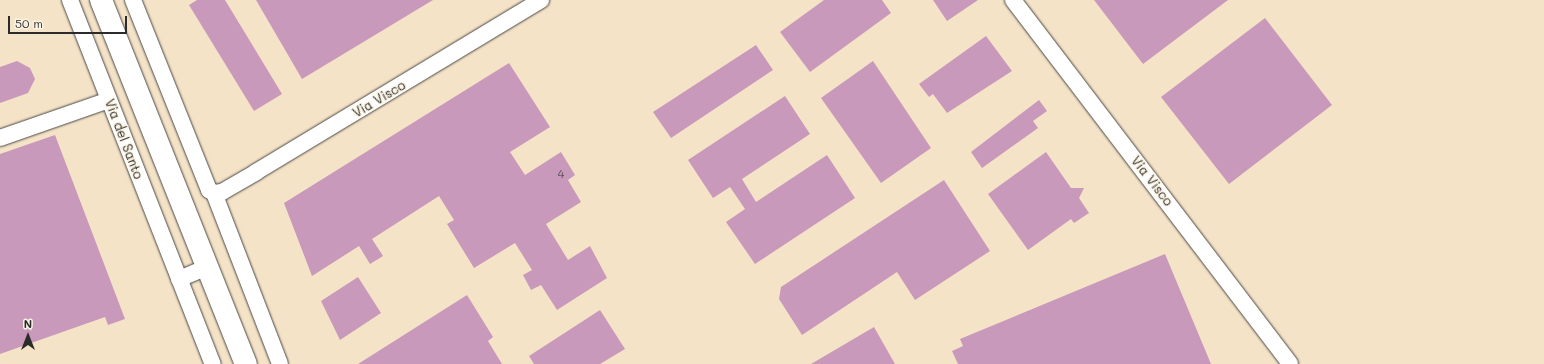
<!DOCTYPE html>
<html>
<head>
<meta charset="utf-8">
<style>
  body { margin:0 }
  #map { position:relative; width:1544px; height:364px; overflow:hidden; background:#f5e3c8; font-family:Mali,sans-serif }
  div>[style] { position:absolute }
  .building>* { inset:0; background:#c899ba }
  .roads { filter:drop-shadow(0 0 1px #494743) drop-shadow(0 0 1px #494743) }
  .street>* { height:16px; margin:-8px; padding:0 8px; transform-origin:8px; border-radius:8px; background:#fff }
  .secondary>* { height:22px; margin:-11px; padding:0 11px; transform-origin:11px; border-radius:11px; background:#fff }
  span { translate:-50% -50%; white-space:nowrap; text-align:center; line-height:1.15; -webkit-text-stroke:3px #fcf5e5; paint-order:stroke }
  .number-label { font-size:11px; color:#52464f }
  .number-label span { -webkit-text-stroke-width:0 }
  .street-label { font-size:13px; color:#2b2b2b }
  .north { position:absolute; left:8px; top:316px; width:40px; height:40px; -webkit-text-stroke:3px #fcf5e5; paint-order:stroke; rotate:0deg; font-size:11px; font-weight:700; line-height:16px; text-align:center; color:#2b2b2b }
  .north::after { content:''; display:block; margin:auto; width:14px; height:18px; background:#2b2b2b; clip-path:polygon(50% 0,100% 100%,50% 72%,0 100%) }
  .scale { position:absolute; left:8px; top:16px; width:119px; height:18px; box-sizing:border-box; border:2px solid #2b2b2b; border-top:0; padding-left:5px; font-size:12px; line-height:14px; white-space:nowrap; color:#2b2b2b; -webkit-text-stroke:3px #fcf5e5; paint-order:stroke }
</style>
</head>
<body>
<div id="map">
  <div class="building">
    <i style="clip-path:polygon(197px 0,225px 0,282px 94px,254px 111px,189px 5px)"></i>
    <i style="clip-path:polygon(256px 0,433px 0,302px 79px)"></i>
    <i style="clip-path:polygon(824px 0,882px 0,891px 13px,810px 72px,780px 32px)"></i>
    <i style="clip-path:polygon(933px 0,978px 0,947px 21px)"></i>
    <i style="clip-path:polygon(1094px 0,1228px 0,1143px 64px)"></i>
    <i style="clip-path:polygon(1265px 18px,1332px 105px,1229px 184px,1161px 97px)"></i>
    <i style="clip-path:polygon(986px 36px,1012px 71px,947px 113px,933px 94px,929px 97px,919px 84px)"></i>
    <i style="clip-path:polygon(756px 45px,773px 70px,671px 138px,653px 112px)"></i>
    <i style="clip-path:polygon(17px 61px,30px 68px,35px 79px,28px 93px,0 103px,0 67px)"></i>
    <i style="clip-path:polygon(873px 61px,931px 148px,881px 183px,821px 98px)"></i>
    <i style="clip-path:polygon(509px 63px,550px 127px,510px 152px,525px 175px,561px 152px,575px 175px,568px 180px,581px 202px,546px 224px,568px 260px,590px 246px,607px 278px,557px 310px,541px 285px,531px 290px,523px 275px,532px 270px,515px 243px,474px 268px,447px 224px,454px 220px,439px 196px,372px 239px,383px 256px,370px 264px,359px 246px,312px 276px,284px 203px)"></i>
    <i style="clip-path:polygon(785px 96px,810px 134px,742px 179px,756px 202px,827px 155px,855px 198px,755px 264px,726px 222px,745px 209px,730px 187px,713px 198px,688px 160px)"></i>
    <i style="clip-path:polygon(1039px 100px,1047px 111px,1033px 121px,1038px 128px,982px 168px,971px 152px)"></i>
    <i style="clip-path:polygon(55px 135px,125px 319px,108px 325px,105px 317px,0 354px,0 154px)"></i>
    <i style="clip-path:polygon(1046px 152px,1071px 188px,1084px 188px,1079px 198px,1089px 213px,1074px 223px,1071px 219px,1028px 250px,988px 194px)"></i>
    <i style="clip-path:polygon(944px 180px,990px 251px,915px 300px,897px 272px,802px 335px,779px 299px,781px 287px)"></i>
    <i style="clip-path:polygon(1165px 254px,1211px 364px,958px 364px,952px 351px,963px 346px,960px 339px)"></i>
    <i style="clip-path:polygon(358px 277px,381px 313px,340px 340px,321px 301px)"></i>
    <i style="clip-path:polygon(467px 295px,493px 337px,488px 341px,502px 364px,358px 364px)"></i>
    <i style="clip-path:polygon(600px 310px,625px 349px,600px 364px,534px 364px,529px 356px)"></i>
    <i style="clip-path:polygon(874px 327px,895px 364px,811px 364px)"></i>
  </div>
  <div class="roads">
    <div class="street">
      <i style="left:70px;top:0;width:391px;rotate:68.6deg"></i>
      <i style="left:133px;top:0;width:205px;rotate:68.2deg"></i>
      <i style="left:209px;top:190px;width:6px;rotate:31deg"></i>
      <i style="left:1013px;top:0;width:457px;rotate:52.7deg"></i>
      <i style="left:0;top:138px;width:115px;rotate:-19.2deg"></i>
      <i style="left:214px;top:193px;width:8px;rotate:-7deg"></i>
      <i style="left:222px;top:192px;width:39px;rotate:-30deg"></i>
      <i style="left:256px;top:172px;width:333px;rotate:-31.1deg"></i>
      <i style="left:214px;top:193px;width:183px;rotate:68.9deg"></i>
      <i style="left:179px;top:279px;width:30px;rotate:-23deg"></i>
    </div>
    <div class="secondary">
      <i style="left:101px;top:0;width:392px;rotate:68.3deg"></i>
    </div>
  </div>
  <div class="number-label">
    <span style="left:561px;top:174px">4</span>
  </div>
  <div class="street-label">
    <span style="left:379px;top:99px;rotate:-31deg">Via Visco</span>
    <span style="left:124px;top:139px;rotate:69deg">Via del Santo</span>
    <span style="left:1152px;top:181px;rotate:52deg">Via Visco</span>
  </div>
  <div class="north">N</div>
  <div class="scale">50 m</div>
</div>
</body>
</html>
